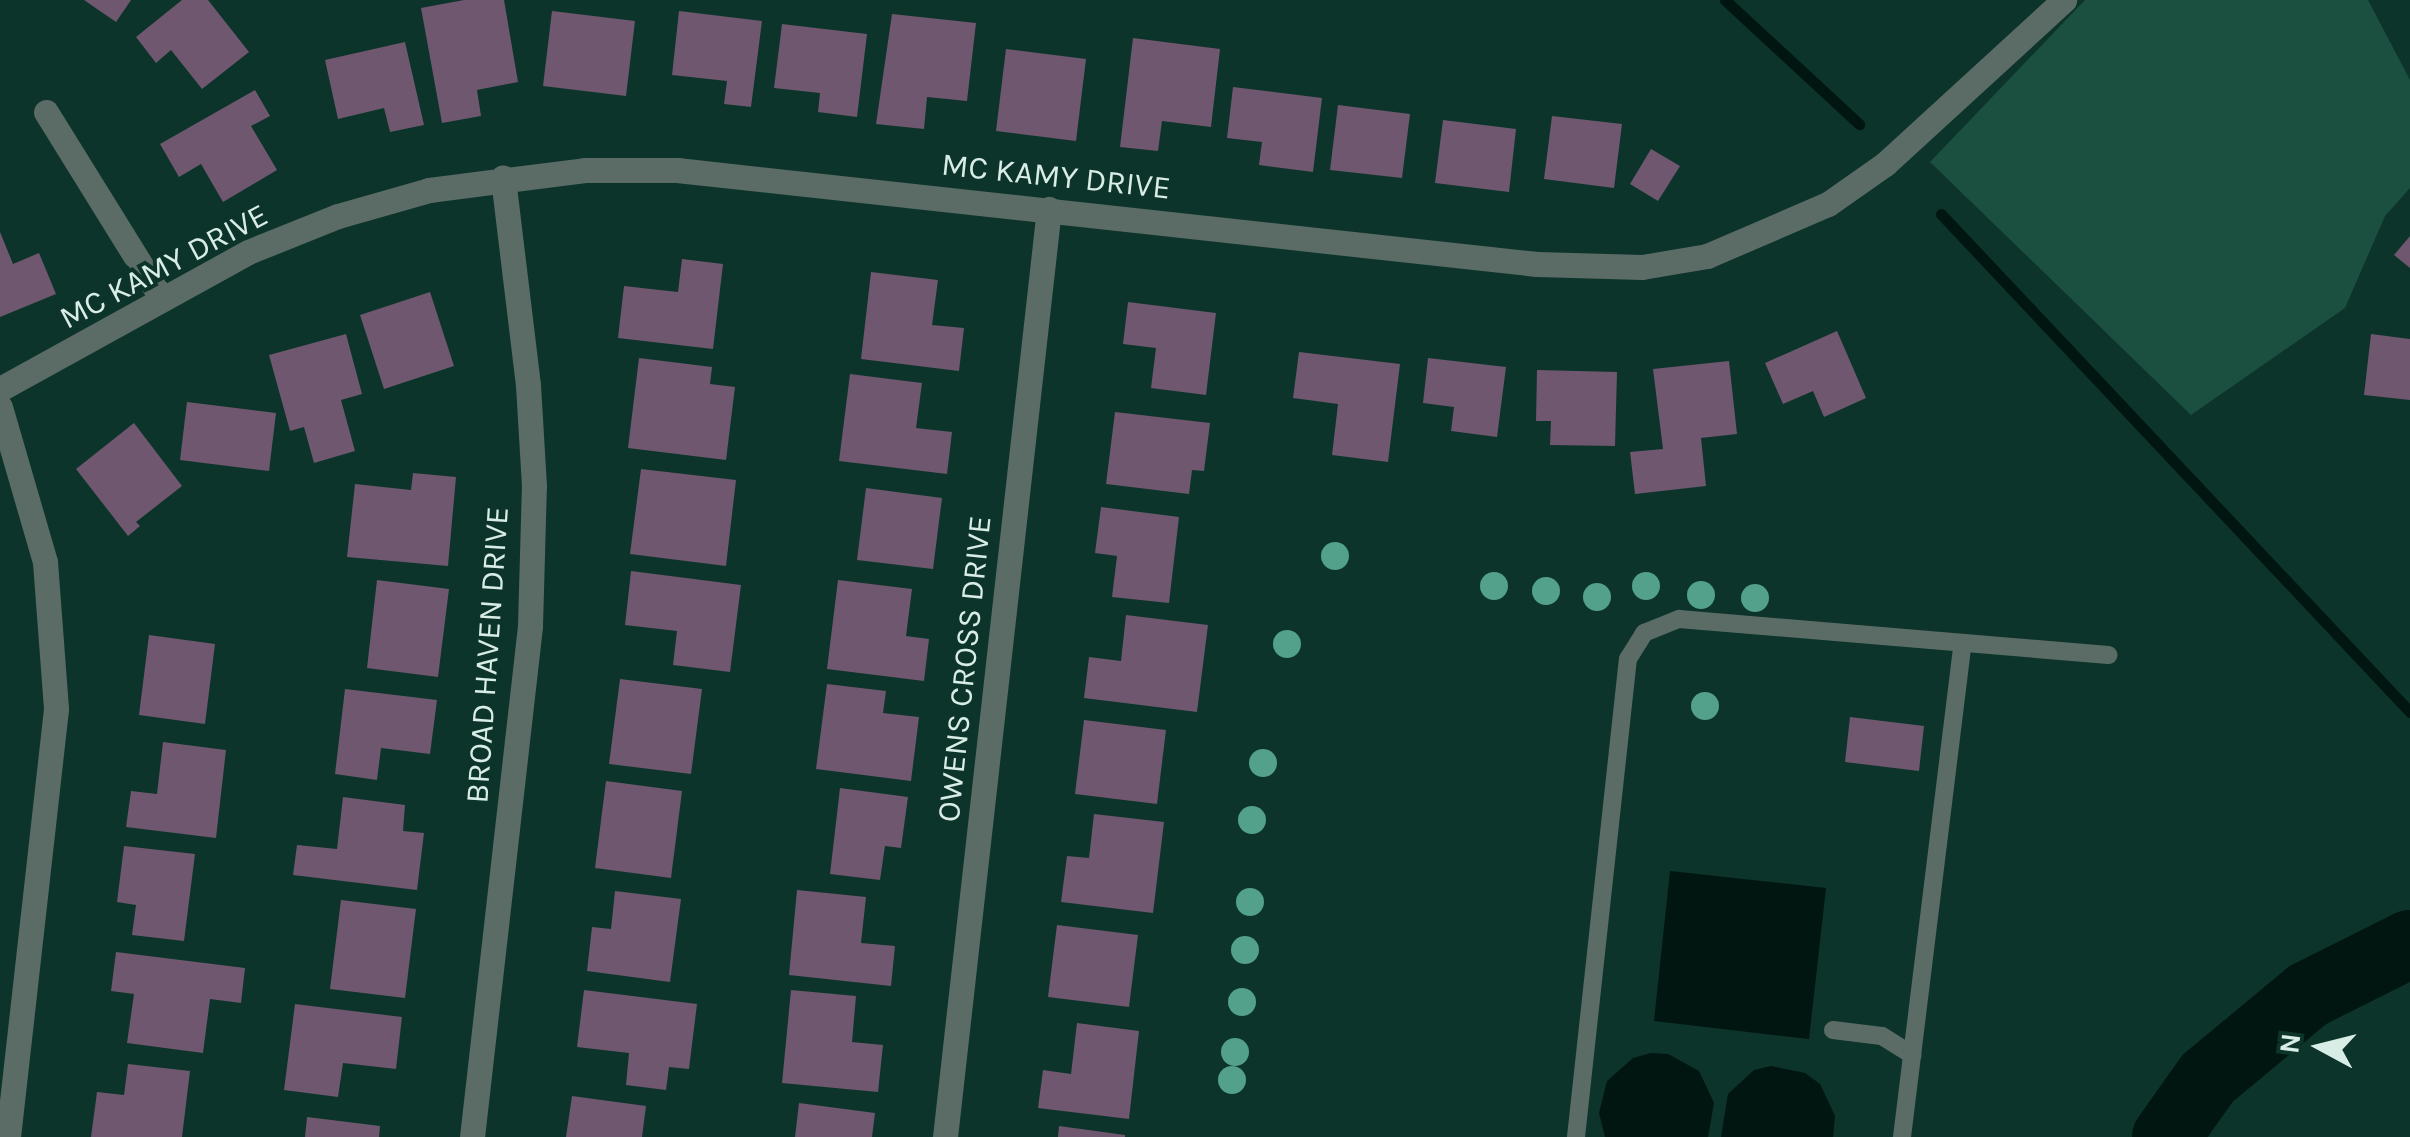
<!DOCTYPE html>
<html>
<head>
<meta charset="utf-8">
<style>
  body { margin:0 }
  #map { position:relative; width:2410px; height:1137px; overflow:hidden; background:#0d342a; font-family:Karla,sans-serif }
  div>[style] { position:absolute }
  .green>* { inset:0; background:#1b5041 }
  .water>* { inset:0; background:#011610 }
  .stream>* { height:11px; margin:-5.5px; padding:0 5.5px; transform-origin:5.5px; border-radius:5.5px; background:#011610 }
  .river>* { height:68px; margin:-34px; padding:0 34px; transform-origin:34px; border-radius:34px; background:#011610 }
  .building>* { inset:0; background:#6e576f }
  .service>* { height:18px; margin:-9px; padding:0 9px; transform-origin:9px; border-radius:9px; background:#5b6c66 }
  .minor>* { height:25px; margin:-12.5px; padding:0 12.5px; transform-origin:12.5px; border-radius:12.5px; background:#5b6c66 }
  .trees>* { width:28px; height:28px; margin:-14px; border-radius:50%; background:#53a18a }
  span { translate:-50% -50%; white-space:nowrap; text-align:center; line-height:1.15; -webkit-text-stroke:8px #0d342a; paint-order:stroke }
  .street-label { font-size:32px; color:#d8ede5 }
  .north { position:absolute; left:2270px; top:997px; width:100px; height:100px; -webkit-text-stroke:8px #0d342a; paint-order:stroke; rotate:277deg; font-size:28px; font-weight:700; line-height:40px; text-align:center; color:#d8ede5 }
  .north::after { content:''; display:block; margin:auto; width:35px; height:45px; background:#d8ede5; clip-path:polygon(50% 0,100% 100%,50% 72%,0 100%) }
</style>
</head>
<body>
<div id="map">
  <div class="green">
    <i style="clip-path:polygon(2085px 0,2368px 0,2410px 80px,2410px 188px,2385px 216px,2345px 308px,2191px 415px,1930px 162px)"></i>
  </div>
  <div class="water">
    <i style="clip-path:polygon(1670px 871px,1826px 888px,1809px 1039px,1654px 1021px)"></i>
    <i style="clip-path:polygon(1651px 1053px,1668px 1054px,1699px 1071px,1714px 1103px,1708px 1137px,1605px 1137px,1599px 1113px,1607px 1081px,1633px 1058px)"></i>
    <i style="clip-path:polygon(1771px 1066px,1805px 1073px,1820px 1084px,1835px 1116px,1833px 1137px,1721px 1137px,1728px 1094px,1754px 1070px)"></i>
  </div>
  <div class="stream">
    <i style="left:1725px;top:0;width:183px;rotate:42.8deg"></i>
    <i style="left:1941px;top:214px;width:684px;rotate:46.72deg"></i>
  </div>
  <div class="river">
    <i style="left:2166px;top:1137px;width:72px;rotate:-54.6deg"></i>
    <i style="left:2208px;top:1078px;width:130px;rotate:-39.7deg"></i>
    <i style="left:2308px;top:995px;width:114px;rotate:-26.6deg"></i>
  </div>
  <div class="building">
    <i style="clip-path:polygon(84px 0,131px 0,116px 22px)"></i>
    <i style="clip-path:polygon(182px 0,208px 0,249px 52px,202px 89px,171px 50px,156px 63px,136px 37px)"></i>
    <i style="clip-path:polygon(464px 0,504px 0,518px 82px,477px 90px,481px 116px,442px 123px,421px 8px)"></i>
    <i style="clip-path:polygon(552px 11px,635px 21px,626px 96px,543px 86px)"></i>
    <i style="clip-path:polygon(679px 11px,762px 21px,751px 107px,724px 104px,727px 81px,672px 75px)"></i>
    <i style="clip-path:polygon(892px 14px,976px 23px,967px 101px,927px 97px,924px 129px,876px 124px)"></i>
    <i style="clip-path:polygon(782px 24px,867px 34px,857px 117px,818px 112px,820px 93px,774px 88px)"></i>
    <i style="clip-path:polygon(1133px 38px,1220px 49px,1211px 127px,1162px 121px,1158px 151px,1120px 147px)"></i>
    <i style="clip-path:polygon(405px 42px,424px 125px,390px 132px,384px 108px,338px 119px,325px 60px)"></i>
    <i style="clip-path:polygon(1006px 49px,1086px 59px,1076px 141px,996px 131px)"></i>
    <i style="clip-path:polygon(1233px 87px,1322px 98px,1313px 172px,1259px 165px,1262px 142px,1227px 138px)"></i>
    <i style="clip-path:polygon(255px 90px,270px 116px,251px 126px,277px 170px,223px 202px,201px 164px,179px 177px,160px 144px)"></i>
    <i style="clip-path:polygon(1338px 105px,1410px 114px,1402px 178px,1330px 170px)"></i>
    <i style="clip-path:polygon(1552px 116px,1622px 124px,1614px 188px,1544px 179px)"></i>
    <i style="clip-path:polygon(1443px 120px,1516px 129px,1509px 192px,1435px 183px)"></i>
    <i style="clip-path:polygon(1651px 149px,1680px 166px,1658px 201px,1630px 184px)"></i>
    <i style="clip-path:polygon(0 232px,13px 264px,39px 253px,56px 294px,0 317px)"></i>
    <i style="clip-path:polygon(2410px 236px,2410px 268px,2394px 255px)"></i>
    <i style="clip-path:polygon(682px 259px,723px 264px,713px 349px,618px 338px,624px 286px,678px 292px)"></i>
    <i style="clip-path:polygon(871px 272px,938px 280px,932px 325px,964px 328px,959px 371px,861px 359px)"></i>
    <i style="clip-path:polygon(430px 292px,454px 366px,384px 389px,360px 315px)"></i>
    <i style="clip-path:polygon(1128px 302px,1216px 313px,1206px 395px,1151px 388px,1156px 348px,1123px 344px)"></i>
    <i style="clip-path:polygon(1837px 331px,1866px 398px,1824px 417px,1813px 391px,1783px 404px,1765px 363px)"></i>
    <i style="clip-path:polygon(346px 334px,362px 394px,341px 400px,355px 451px,314px 463px,304px 427px,290px 431px,269px 355px)"></i>
    <i style="clip-path:polygon(2371px 334px,2410px 339px,2410px 400px,2364px 395px)"></i>
    <i style="clip-path:polygon(1299px 352px,1400px 364px,1388px 462px,1332px 455px,1338px 404px,1293px 398px)"></i>
    <i style="clip-path:polygon(639px 358px,712px 367px,710px 384px,735px 387px,726px 460px,628px 448px)"></i>
    <i style="clip-path:polygon(1428px 358px,1506px 367px,1497px 437px,1451px 431px,1454px 407px,1423px 403px)"></i>
    <i style="clip-path:polygon(1729px 361px,1737px 434px,1701px 438px,1706px 486px,1635px 494px,1630px 452px,1663px 449px,1653px 369px)"></i>
    <i style="clip-path:polygon(1537px 370px,1617px 372px,1615px 446px,1550px 445px,1551px 421px,1536px 421px)"></i>
    <i style="clip-path:polygon(850px 374px,922px 383px,916px 428px,952px 432px,947px 474px,839px 461px)"></i>
    <i style="clip-path:polygon(187px 402px,276px 413px,269px 471px,180px 460px)"></i>
    <i style="clip-path:polygon(1115px 412px,1210px 423px,1204px 471px,1192px 470px,1189px 494px,1106px 484px)"></i>
    <i style="clip-path:polygon(134px 423px,182px 486px,136px 522px,140px 526px,128px 536px,76px 469px)"></i>
    <i style="clip-path:polygon(641px 469px,736px 480px,726px 566px,630px 554px)"></i>
    <i style="clip-path:polygon(413px 473px,456px 477px,448px 566px,347px 557px,355px 484px,411px 490px)"></i>
    <i style="clip-path:polygon(866px 488px,942px 498px,933px 569px,857px 560px)"></i>
    <i style="clip-path:polygon(1101px 507px,1179px 517px,1169px 603px,1112px 597px,1117px 556px,1095px 553px)"></i>
    <i style="clip-path:polygon(631px 571px,741px 585px,730px 672px,673px 665px,677px 631px,625px 625px)"></i>
    <i style="clip-path:polygon(377px 580px,449px 589px,438px 677px,367px 668px)"></i>
    <i style="clip-path:polygon(838px 580px,912px 589px,906px 636px,929px 639px,924px 681px,827px 669px)"></i>
    <i style="clip-path:polygon(1126px 615px,1208px 625px,1197px 712px,1084px 698px,1089px 657px,1121px 661px)"></i>
    <i style="clip-path:polygon(149px 635px,215px 644px,205px 724px,139px 715px)"></i>
    <i style="clip-path:polygon(620px 679px,702px 689px,691px 774px,609px 764px)"></i>
    <i style="clip-path:polygon(827px 684px,886px 691px,883px 713px,919px 717px,911px 781px,816px 769px)"></i>
    <i style="clip-path:polygon(345px 689px,437px 700px,430px 754px,381px 748px,377px 780px,335px 774px)"></i>
    <i style="clip-path:polygon(1850px 717px,1924px 726px,1919px 771px,1845px 762px)"></i>
    <i style="clip-path:polygon(1084px 720px,1166px 730px,1157px 804px,1075px 794px)"></i>
    <i style="clip-path:polygon(163px 742px,226px 750px,216px 838px,126px 827px,131px 791px,157px 794px)"></i>
    <i style="clip-path:polygon(606px 781px,682px 791px,671px 878px,595px 868px)"></i>
    <i style="clip-path:polygon(840px 788px,908px 797px,901px 848px,885px 846px,880px 880px,830px 874px)"></i>
    <i style="clip-path:polygon(343px 797px,405px 805px,403px 831px,424px 833px,417px 890px,293px 875px,297px 845px,337px 849px)"></i>
    <i style="clip-path:polygon(1094px 814px,1164px 822px,1153px 913px,1061px 902px,1067px 856px,1089px 858px)"></i>
    <i style="clip-path:polygon(124px 846px,195px 854px,184px 941px,132px 935px,136px 905px,117px 902px)"></i>
    <i style="clip-path:polygon(797px 890px,866px 897px,861px 943px,895px 946px,891px 986px,789px 975px)"></i>
    <i style="clip-path:polygon(615px 891px,681px 899px,670px 982px,587px 971px,592px 927px,611px 929px)"></i>
    <i style="clip-path:polygon(341px 900px,416px 909px,405px 998px,330px 989px)"></i>
    <i style="clip-path:polygon(1057px 925px,1138px 935px,1129px 1007px,1048px 997px)"></i>
    <i style="clip-path:polygon(116px 952px,245px 968px,241px 1003px,210px 999px,203px 1053px,127px 1043px,134px 994px,111px 991px)"></i>
    <i style="clip-path:polygon(584px 990px,697px 1004px,689px 1069px,669px 1067px,666px 1090px,626px 1085px,629px 1053px,577px 1047px)"></i>
    <i style="clip-path:polygon(791px 990px,856px 996px,852px 1042px,883px 1045px,878px 1092px,782px 1083px)"></i>
    <i style="clip-path:polygon(295px 1004px,402px 1017px,396px 1069px,343px 1063px,338px 1097px,284px 1090px)"></i>
    <i style="clip-path:polygon(1077px 1023px,1139px 1031px,1129px 1119px,1038px 1108px,1043px 1070px,1071px 1074px)"></i>
    <i style="clip-path:polygon(128px 1064px,190px 1071px,182px 1137px,91px 1137px,97px 1092px,124px 1095px)"></i>
    <i style="clip-path:polygon(572px 1096px,646px 1106px,642px 1137px,566px 1137px)"></i>
    <i style="clip-path:polygon(799px 1103px,875px 1113px,872px 1137px,795px 1137px)"></i>
    <i style="clip-path:polygon(307px 1117px,380px 1126px,379px 1137px,305px 1137px)"></i>
    <i style="clip-path:polygon(1059px 1126px,1125px 1135px,1125px 1137px,1058px 1137px)"></i>
  </div>
  <div class="service">
    <i style="left:1833px;top:1030px;width:49px;rotate:7deg"></i>
    <i style="left:1882px;top:1036px;width:36px;rotate:32deg"></i>
    <i style="left:1576px;top:1137px;width:481px;rotate:-83.8deg"></i>
    <i style="left:1628px;top:659px;width:31px;rotate:-58deg"></i>
    <i style="left:1644px;top:633px;width:38px;rotate:-22deg"></i>
    <i style="left:1679px;top:619px;width:431px;rotate:4.8deg"></i>
    <i style="left:1902px;top:1137px;width:494px;rotate:-83deg"></i>
  </div>
  <div class="minor">
    <i style="left:46px;top:112px;width:220px;rotate:58.2deg"></i>
    <i style="left:0;top:389px;width:283px;rotate:-28.9deg"></i>
    <i style="left:248px;top:252px;width:97px;rotate:-21.8deg"></i>
    <i style="left:338px;top:216px;width:95px;rotate:-15.9deg"></i>
    <i style="left:429px;top:190px;width:157px;rotate:-7.3deg"></i>
    <i style="left:585px;top:170px;width:92px"></i>
    <i style="left:677px;top:170px;width:865px;rotate:6.24deg"></i>
    <i style="left:1537px;top:264px;width:105px;rotate:1.6deg"></i>
    <i style="left:1642px;top:267px;width:66px;rotate:-9.6deg"></i>
    <i style="left:1707px;top:256px;width:132px;rotate:-23.3deg"></i>
    <i style="left:1828px;top:204px;width:70px;rotate:-35.1deg"></i>
    <i style="left:1885px;top:164px;width:243px;rotate:-42.5deg"></i>
    <i style="left:0;top:407px;width:161px;rotate:73.8deg"></i>
    <i style="left:45px;top:562px;width:147px;rotate:85.7deg"></i>
    <i style="left:56px;top:709px;width:431px;rotate:96.4deg"></i>
    <i style="left:472px;top:1137px;width:514px;rotate:-83.52deg"></i>
    <i style="left:530px;top:626px;width:140px;rotate:-88.4deg"></i>
    <i style="left:534px;top:486px;width:101px;rotate:-93.4deg"></i>
    <i style="left:528px;top:385px;width:209px;rotate:-96.9deg"></i>
    <i style="left:945px;top:1137px;width:934px;rotate:-83.61deg"></i>
  </div>
  <div class="trees">
    <i style="left:1335px;top:556px"></i>
    <i style="left:1494px;top:586px"></i>
    <i style="left:1646px;top:586px"></i>
    <i style="left:1546px;top:591px"></i>
    <i style="left:1701px;top:595px"></i>
    <i style="left:1597px;top:597px"></i>
    <i style="left:1755px;top:598px"></i>
    <i style="left:1287px;top:644px"></i>
    <i style="left:1705px;top:706px"></i>
    <i style="left:1263px;top:763px"></i>
    <i style="left:1252px;top:820px"></i>
    <i style="left:1250px;top:902px"></i>
    <i style="left:1245px;top:950px"></i>
    <i style="left:1242px;top:1002px"></i>
    <i style="left:1235px;top:1052px"></i>
    <i style="left:1232px;top:1080px"></i>
  </div>
  <div class="street-label">
    <span style="left:1056px;top:177px;rotate:6deg">MC KAMY DRIVE</span>
    <span style="left:164px;top:267px;rotate:-28deg">MC KAMY DRIVE</span>
    <span style="left:488px;top:655px;rotate:-86deg">BROAD HAVEN DRIVE</span>
    <span style="left:965px;top:669px;rotate:-84deg">OWENS CROSS DRIVE</span>
  </div>
  <div class="north">N</div>
</div>
</body>
</html>
